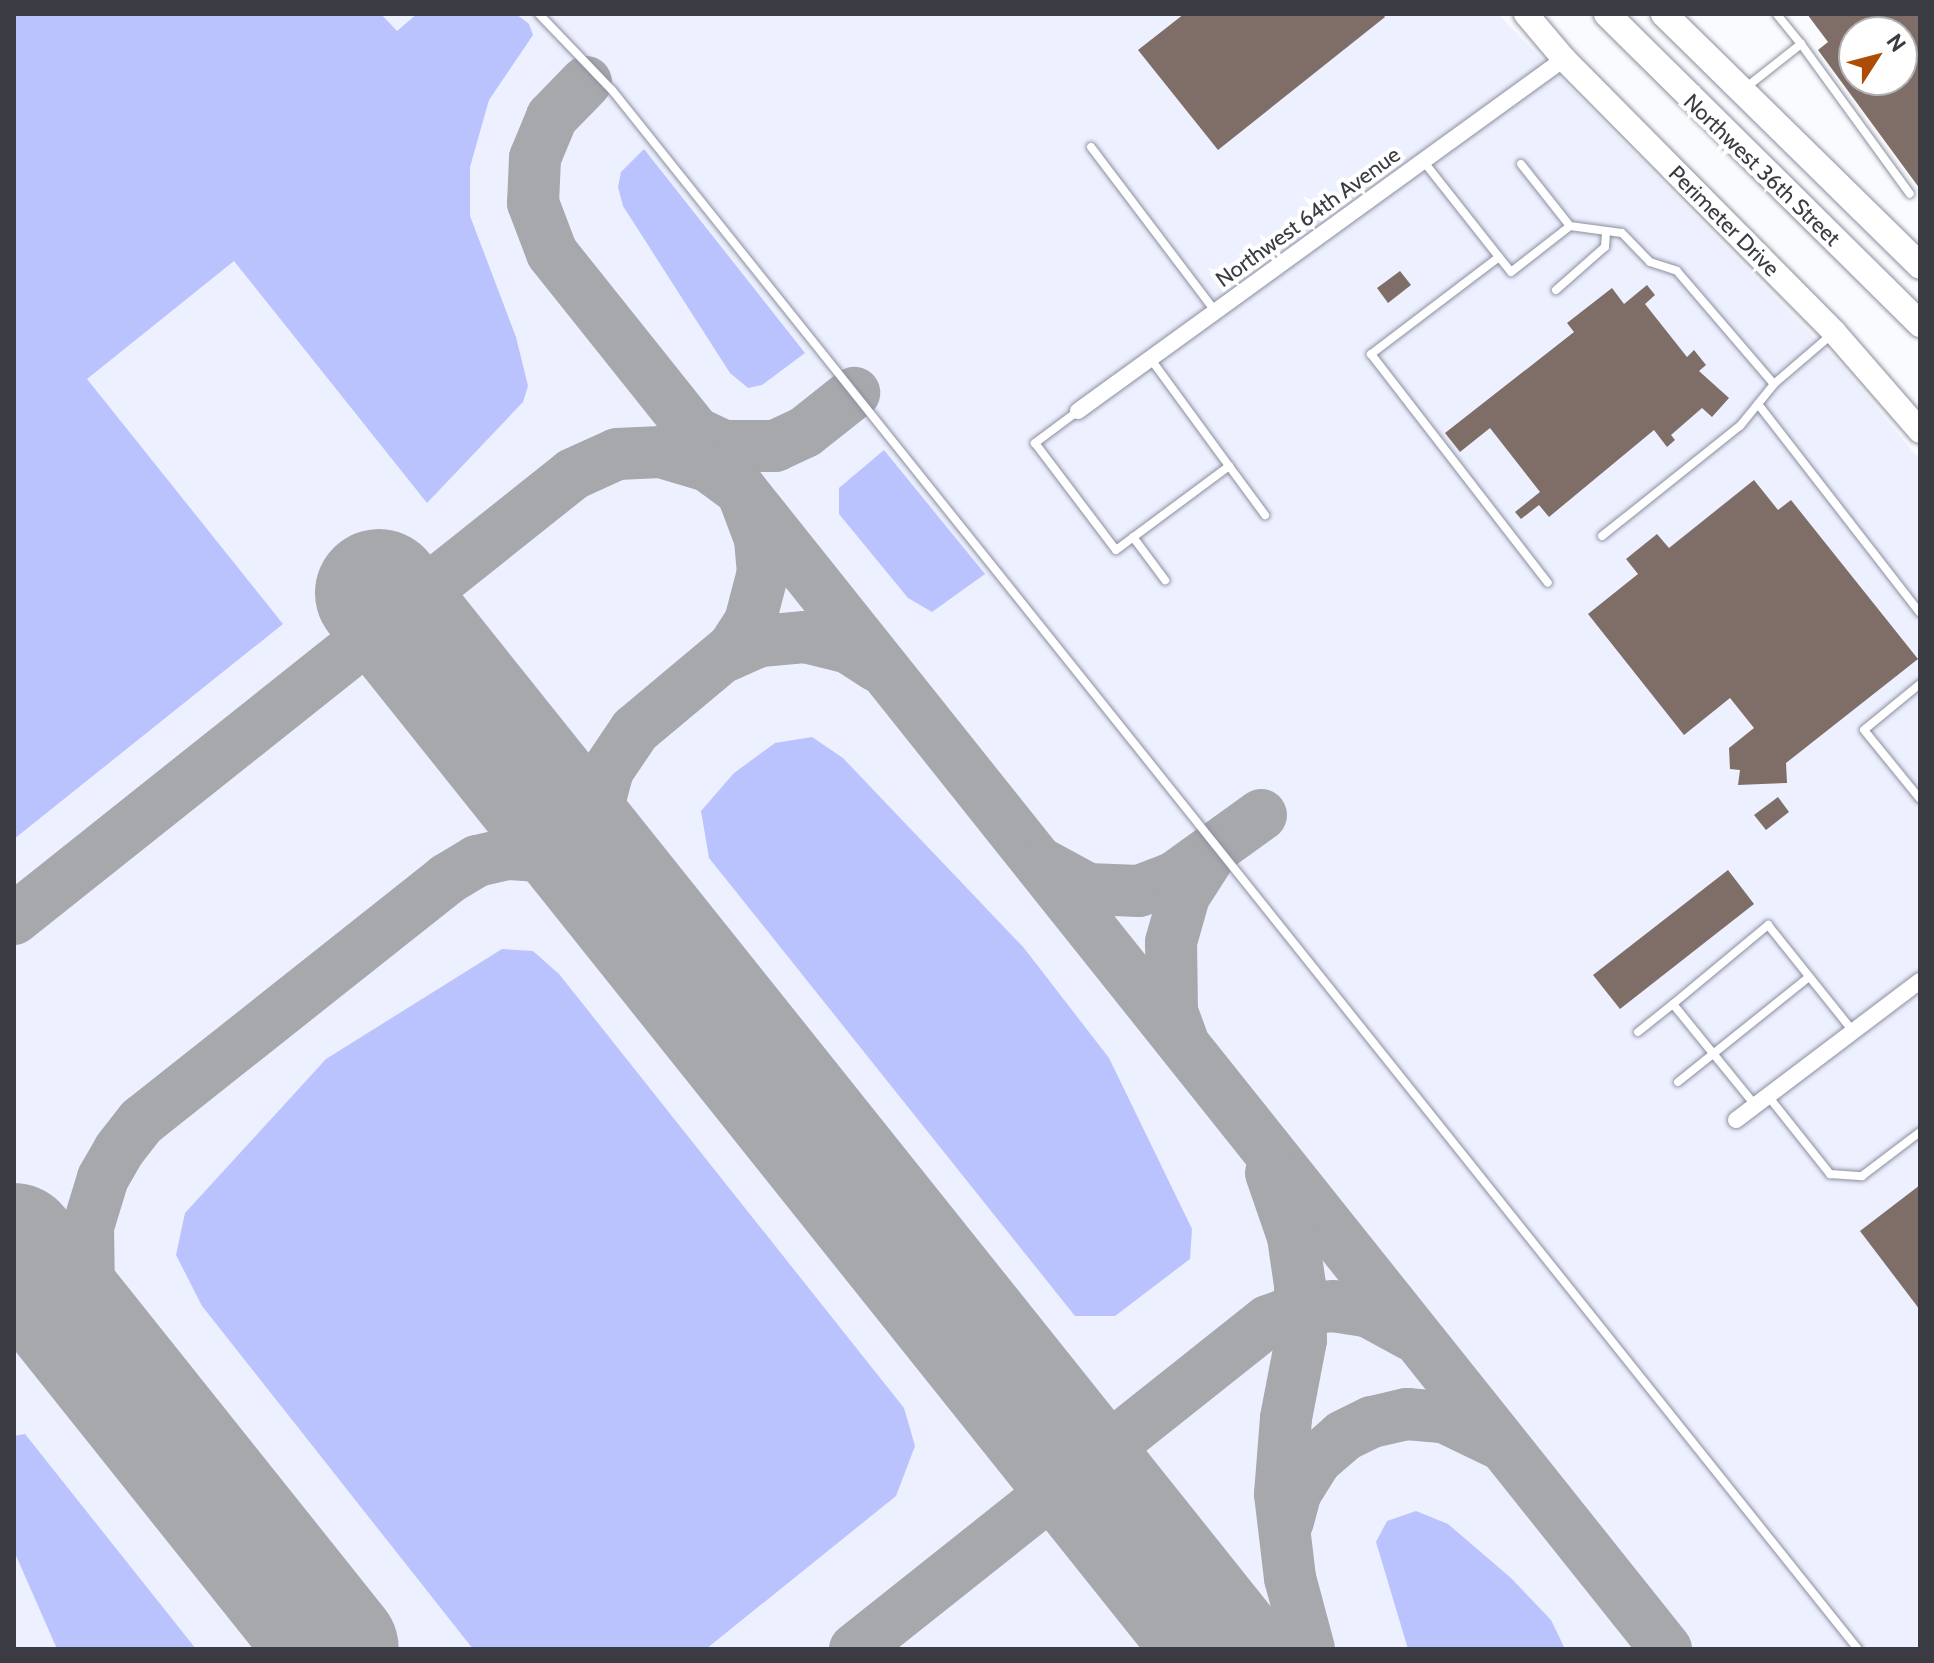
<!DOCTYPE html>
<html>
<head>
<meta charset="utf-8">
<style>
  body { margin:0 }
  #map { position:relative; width:1934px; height:1663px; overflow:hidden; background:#fafbfe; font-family:Cabin,sans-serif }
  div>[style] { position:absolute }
  .built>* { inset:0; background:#edf0ff }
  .green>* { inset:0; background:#bbc3fe }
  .taxiway>* { height:52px; margin:-26px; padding:0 26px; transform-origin:26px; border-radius:26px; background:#a7a8ac }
  .runway>* { height:128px; margin:-64px; padding:0 64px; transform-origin:64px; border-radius:64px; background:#a7a8ac }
  .building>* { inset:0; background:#7e6e67 }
  .roads { filter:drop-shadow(0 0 2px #8c8f9e) drop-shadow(0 0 2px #8c8f9e) }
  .lane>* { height:8px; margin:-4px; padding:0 4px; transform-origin:4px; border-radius:4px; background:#fff }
  .street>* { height:16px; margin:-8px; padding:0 8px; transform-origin:8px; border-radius:8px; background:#fff }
  .secondary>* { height:24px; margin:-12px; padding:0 12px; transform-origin:12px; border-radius:12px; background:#fff }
  .primary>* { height:26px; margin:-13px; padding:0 13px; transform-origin:13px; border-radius:13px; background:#fff }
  span { translate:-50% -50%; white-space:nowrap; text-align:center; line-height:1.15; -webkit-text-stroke:8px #fff; paint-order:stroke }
  .street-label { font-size:22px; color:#3b3c43 }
  .frame { position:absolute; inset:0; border:16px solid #3b3c43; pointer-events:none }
  .north { position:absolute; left:1838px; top:16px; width:80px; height:80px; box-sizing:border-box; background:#fff; border:2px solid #b1b1b4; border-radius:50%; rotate:54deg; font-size:22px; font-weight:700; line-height:32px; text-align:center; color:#3b3c43 }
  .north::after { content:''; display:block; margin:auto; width:28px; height:36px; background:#ac4c05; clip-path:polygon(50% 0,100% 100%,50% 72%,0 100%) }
</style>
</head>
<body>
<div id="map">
  <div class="built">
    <i style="clip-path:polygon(14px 14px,1498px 14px,1842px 366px,1920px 460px,1920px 1649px,14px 1649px)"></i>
  </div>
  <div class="green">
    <i style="clip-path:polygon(14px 14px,381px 14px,397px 31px,417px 14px,516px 14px,529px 24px,533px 35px,489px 100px,470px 167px,470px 216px,516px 337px,528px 386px,523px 402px,427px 503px,234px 261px,87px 379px,283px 624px,14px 839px)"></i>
    <i style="clip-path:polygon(644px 149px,805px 353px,762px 385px,748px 388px,730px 373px,623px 206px,618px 187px,621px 172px)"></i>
    <i style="clip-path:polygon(884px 450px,985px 574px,932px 612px,908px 598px,839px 514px,839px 488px)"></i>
    <i style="clip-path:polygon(812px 737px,843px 758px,1024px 948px,1109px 1058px,1192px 1229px,1190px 1259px,1115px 1316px,1075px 1316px,709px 858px,701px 811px,734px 773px,775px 743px)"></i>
    <i style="clip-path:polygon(502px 949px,533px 951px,559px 974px,904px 1408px,915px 1446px,896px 1496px,706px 1649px,473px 1649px,202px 1306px,176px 1255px,185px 1213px,326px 1059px)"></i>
    <i style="clip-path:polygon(25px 1434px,196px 1649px,57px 1649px,14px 1551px,14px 1436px)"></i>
    <i style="clip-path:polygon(1416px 1511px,1448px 1524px,1511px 1578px,1551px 1620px,1565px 1649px,1408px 1649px,1376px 1542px,1387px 1521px)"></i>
  </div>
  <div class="taxiway">
    <i style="left:586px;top:82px;width:49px;rotate:134.2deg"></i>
    <i style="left:552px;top:117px;width:44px;rotate:112.5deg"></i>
    <i style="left:535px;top:158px;width:45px;rotate:92.5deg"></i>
    <i style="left:533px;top:203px;width:53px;rotate:69.2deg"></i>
    <i style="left:552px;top:253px;width:1786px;rotate:51.41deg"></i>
    <i style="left:694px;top:432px;width:33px;rotate:25deg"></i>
    <i style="left:724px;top:446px;width:51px"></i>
    <i style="left:775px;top:446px;width:33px;rotate:-25deg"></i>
    <i style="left:805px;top:432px;width:63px;rotate:-38.5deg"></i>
    <i style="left:726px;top:656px;width:37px;rotate:-24deg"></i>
    <i style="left:760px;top:641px;width:45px;rotate:-5.1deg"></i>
    <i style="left:805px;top:637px;width:45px;rotate:14deg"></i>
    <i style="left:849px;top:648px;width:33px;rotate:33deg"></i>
    <i style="left:1042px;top:864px;width:52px;rotate:28.5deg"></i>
    <i style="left:1088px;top:889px;width:51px;rotate:2.2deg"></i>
    <i style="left:1139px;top:891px;width:39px;rotate:-21deg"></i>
    <i style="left:1175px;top:877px;width:106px;rotate:-35.8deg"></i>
    <i style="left:14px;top:919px;width:714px;rotate:-38.52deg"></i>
    <i style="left:573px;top:474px;width:48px;rotate:-24.4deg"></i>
    <i style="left:617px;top:454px;width:44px;rotate:-2.6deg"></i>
    <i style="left:661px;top:452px;width:49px;rotate:16.6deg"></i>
    <i style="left:708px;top:466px;width:42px;rotate:36.3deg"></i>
    <i style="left:742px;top:491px;width:51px;rotate:69.4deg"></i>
    <i style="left:760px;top:539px;width:33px;rotate:85deg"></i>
    <i style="left:763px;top:572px;width:52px;rotate:104.6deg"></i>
    <i style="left:750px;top:622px;width:31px;rotate:123deg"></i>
    <i style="left:733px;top:648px;width:128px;rotate:140.1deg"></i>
    <i style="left:635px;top:730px;width:48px;rotate:124deg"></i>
    <i style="left:608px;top:770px;width:34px;rotate:105deg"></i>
    <i style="left:599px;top:803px;width:37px;rotate:90deg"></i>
    <i style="left:599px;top:840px;width:31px;rotate:73deg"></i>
    <i style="left:608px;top:870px;width:48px;rotate:58.6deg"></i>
    <i style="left:1182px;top:1039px;width:30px;rotate:-110deg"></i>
    <i style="left:1172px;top:1011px;width:69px;rotate:-90.8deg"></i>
    <i style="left:1171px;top:942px;width:48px;rotate:-74.2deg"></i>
    <i style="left:1184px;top:896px;width:46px;rotate:-57.3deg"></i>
    <i style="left:1271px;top:1173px;width:68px;rotate:71deg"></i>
    <i style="left:1293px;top:1237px;width:49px;rotate:81.7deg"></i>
    <i style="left:1300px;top:1285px;width:55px;rotate:89deg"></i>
    <i style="left:1301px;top:1340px;width:79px;rotate:100.9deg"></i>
    <i style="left:1286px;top:1418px;width:76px;rotate:94.5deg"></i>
    <i style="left:1280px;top:1494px;width:85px;rotate:83.2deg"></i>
    <i style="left:1290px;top:1578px;width:73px;rotate:75deg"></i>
    <i style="left:188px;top:1465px;width:127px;rotate:-126.1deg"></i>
    <i style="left:113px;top:1362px;width:69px;rotate:-110.3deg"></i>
    <i style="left:89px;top:1297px;width:70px;rotate:-90.8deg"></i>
    <i style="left:88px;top:1227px;width:51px;rotate:-73deg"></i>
    <i style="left:103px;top:1178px;width:32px;rotate:-60deg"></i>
    <i style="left:119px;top:1150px;width:37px;rotate:-52deg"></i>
    <i style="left:142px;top:1121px;width:389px;rotate:-38.4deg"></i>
    <i style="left:447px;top:879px;width:35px;rotate:-31deg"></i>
    <i style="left:477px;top:861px;width:31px;rotate:-13deg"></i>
    <i style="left:507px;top:854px;width:48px;rotate:3.6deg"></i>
    <i style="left:555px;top:857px;width:33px;rotate:20deg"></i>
    <i style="left:586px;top:868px;width:48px;rotate:41.6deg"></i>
    <i style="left:1288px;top:1521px;width:30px;rotate:-75deg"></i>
    <i style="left:1296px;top:1492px;width:39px;rotate:-58deg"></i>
    <i style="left:1317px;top:1459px;width:35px;rotate:-41deg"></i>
    <i style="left:1343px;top:1436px;width:32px;rotate:-26deg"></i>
    <i style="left:1372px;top:1422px;width:36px;rotate:-13deg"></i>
    <i style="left:1407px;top:1414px;width:37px;rotate:5deg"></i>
    <i style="left:1444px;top:1417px;width:60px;rotate:25.7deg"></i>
    <i style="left:855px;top:1649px;width:527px;rotate:-38.46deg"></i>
    <i style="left:1268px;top:1321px;width:35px;rotate:-20deg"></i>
    <i style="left:1301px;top:1309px;width:32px;rotate:-5deg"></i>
    <i style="left:1333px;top:1306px;width:36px;rotate:9deg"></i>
    <i style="left:1369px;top:1312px;width:48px;rotate:28.7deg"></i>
  </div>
  <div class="runway">
    <i style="left:379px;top:593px;width:1352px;rotate:51.37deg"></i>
    <i style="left:14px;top:1247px;width:514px;rotate:51.39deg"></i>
  </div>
  <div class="building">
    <i style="clip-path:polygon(1184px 14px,1383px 14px,1385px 17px,1218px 150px,1138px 50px)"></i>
    <i style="clip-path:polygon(evenodd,1807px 14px,1920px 14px,1920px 189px,1818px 50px,1828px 42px,1807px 14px,1854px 32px,1902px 32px,1902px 80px,1854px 80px,1854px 32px)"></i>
    <i style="clip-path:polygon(1400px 271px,1411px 285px,1388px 303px,1377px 288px)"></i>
    <i style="clip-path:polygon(1647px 285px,1655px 295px,1645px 304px,1687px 357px,1694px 350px,1706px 365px,1699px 371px,1729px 398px,1712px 417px,1702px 408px,1671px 435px,1675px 440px,1667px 447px,1654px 430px,1549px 517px,1539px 505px,1521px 519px,1515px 512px,1540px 492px,1490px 428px,1460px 452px,1445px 433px,1574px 332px,1567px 323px,1612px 288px,1624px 304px)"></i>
    <i style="clip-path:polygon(1754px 480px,1778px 510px,1791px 500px,1918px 659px,1786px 763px,1787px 783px,1738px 785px,1740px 770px,1730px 769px,1729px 748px,1754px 728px,1730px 698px,1684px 735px,1588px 614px,1638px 574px,1626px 559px,1657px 534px,1669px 548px)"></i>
    <i style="clip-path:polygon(1778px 797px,1789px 812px,1766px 830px,1754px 815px)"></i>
    <i style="clip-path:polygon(1728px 870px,1754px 904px,1620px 1009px,1593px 975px)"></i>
    <i style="clip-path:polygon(1920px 1185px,1920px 1310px,1860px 1231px)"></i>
  </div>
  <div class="roads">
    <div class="lane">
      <i style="left:539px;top:14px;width:105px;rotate:46.2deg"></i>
      <i style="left:612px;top:90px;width:1996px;rotate:51.37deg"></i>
      <i style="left:1801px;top:44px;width:185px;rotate:54deg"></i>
      <i style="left:1744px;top:89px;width:73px;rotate:-38.3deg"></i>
      <i style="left:1801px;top:44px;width:38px;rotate:-129deg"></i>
      <i style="left:1091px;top:147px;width:206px;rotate:52.9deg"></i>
      <i style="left:1424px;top:162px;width:121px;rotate:51.7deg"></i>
      <i style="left:1499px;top:257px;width:161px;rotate:142.8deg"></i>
      <i style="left:1371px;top:354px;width:289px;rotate:52.3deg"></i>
      <i style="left:1521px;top:164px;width:79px;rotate:51.7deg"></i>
      <i style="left:1570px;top:226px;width:52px;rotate:7.7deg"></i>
      <i style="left:1622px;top:233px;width:40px;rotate:46deg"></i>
      <i style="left:1650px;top:262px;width:28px;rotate:18deg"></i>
      <i style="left:1677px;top:271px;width:149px;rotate:49.4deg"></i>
      <i style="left:1499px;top:257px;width:19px;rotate:51deg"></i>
      <i style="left:1511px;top:272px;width:75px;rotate:-37.9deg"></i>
      <i style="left:1556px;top:290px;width:65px;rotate:-41.3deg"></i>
      <i style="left:1605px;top:247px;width:16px;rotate:-86deg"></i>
      <i style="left:1758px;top:404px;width:264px;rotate:52.2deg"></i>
      <i style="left:1078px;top:411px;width:54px;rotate:143.3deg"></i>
      <i style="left:1035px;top:443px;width:134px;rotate:52.9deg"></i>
      <i style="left:1116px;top:550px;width:141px;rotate:-36.6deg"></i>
      <i style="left:1229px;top:466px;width:134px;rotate:-126.2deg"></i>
      <i style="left:1229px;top:466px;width:61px;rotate:53.7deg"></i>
      <i style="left:1602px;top:536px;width:176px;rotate:-38.6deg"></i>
      <i style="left:1740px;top:426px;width:55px;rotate:-50.9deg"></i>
      <i style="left:1775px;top:383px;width:74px;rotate:-40.6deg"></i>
      <i style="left:1133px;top:537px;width:54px;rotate:53.3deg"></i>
      <i style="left:1920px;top:684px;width:72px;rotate:140.6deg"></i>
      <i style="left:1864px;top:730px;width:89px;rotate:50.9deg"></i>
      <i style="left:1638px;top:1032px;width:45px;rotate:-38.7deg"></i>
      <i style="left:1678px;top:1082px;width:168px;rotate:-38.7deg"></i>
      <i style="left:1768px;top:1096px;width:100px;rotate:51.5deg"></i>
      <i style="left:1830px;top:1174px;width:32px;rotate:4deg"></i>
      <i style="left:1862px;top:1176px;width:73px;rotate:-37.2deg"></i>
      <i style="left:1755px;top:1105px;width:130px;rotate:-129.1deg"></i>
      <i style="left:1673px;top:1004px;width:124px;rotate:-39.7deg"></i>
      <i style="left:1768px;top:925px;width:136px;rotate:51.3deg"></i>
    </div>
    <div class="street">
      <i style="left:1078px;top:411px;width:600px;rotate:-35.92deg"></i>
      <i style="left:1736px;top:1120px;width:231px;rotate:-37.1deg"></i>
    </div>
    <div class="secondary">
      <i style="left:1526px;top:14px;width:59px;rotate:49.8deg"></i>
      <i style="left:1564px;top:59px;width:384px;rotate:45.3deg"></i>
      <i style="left:1834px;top:332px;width:131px;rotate:49deg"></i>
    </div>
    <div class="primary">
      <i style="left:1607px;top:14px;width:441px;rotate:44.7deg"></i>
      <i style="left:1664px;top:14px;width:359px;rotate:44.5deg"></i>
    </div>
  </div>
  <div class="street-label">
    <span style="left:1762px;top:170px;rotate:44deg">Northwest 36th Street</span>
    <span style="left:1308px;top:217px;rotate:-36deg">Northwest 64th Avenue</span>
    <span style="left:1724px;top:221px;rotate:45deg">Perimeter Drive</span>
  </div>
  <div class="frame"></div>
  <div class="north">N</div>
</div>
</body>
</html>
